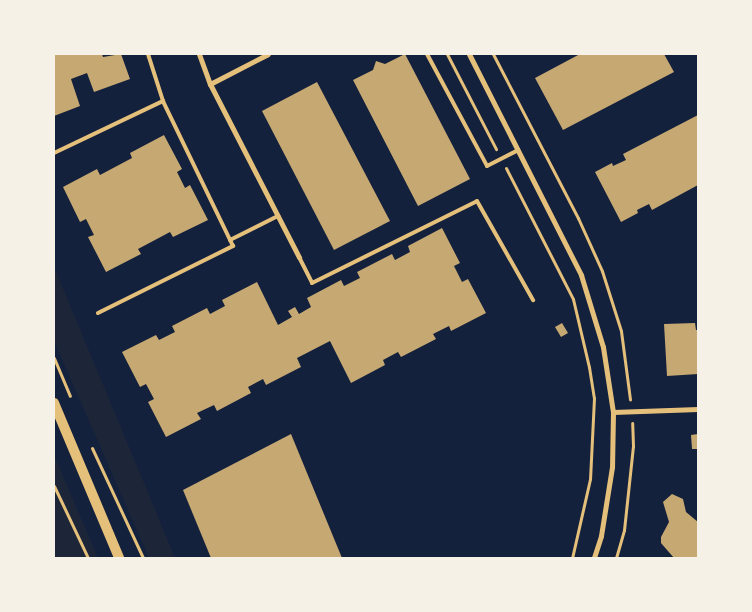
<!DOCTYPE html>
<html>
<head>
<meta charset="utf-8">
<style>
  body { margin:0 }
  #map { position:relative; width:752px; height:612px; overflow:hidden; background:#14213d; font-family:"Work Sans",sans-serif }
  div>[style] { position:absolute }
  .green>* { inset:0; background:#1d2539 }
  .building>* { inset:0; background:#c6a872 }
  .path>* { height:3px; margin:-1.5px; padding:0 1.5px; transform-origin:1.5px; border-radius:1.5px; background:#e5c07b }
  .service>* { height:4px; margin:-2px; padding:0 2px; transform-origin:2px; border-radius:2px; background:#e5c07b }
  .minor>* { height:5px; margin:-2.5px; padding:0 2.5px; transform-origin:2.5px; border-radius:2.5px; background:#e5c07b }
  .secondary>* { height:10px; margin:-5px; padding:0 5px; transform-origin:5px; border-radius:5px; background:#e5c07b }
  span { translate:-50% -50%; white-space:nowrap; text-align:center; line-height:1.15; -webkit-text-stroke:4px #f6f1e7; paint-order:stroke }
  .frame { position:absolute; inset:0; border:55px solid #f6f1e7; pointer-events:none }
</style>
</head>
<body>
<div id="map">
  <div class="green">
    <i style="clip-path:polygon(54px 267px,149px 495px,175px 558px,149px 558px,54px 341px)"></i>
    <i style="clip-path:polygon(54px 455px,98px 558px,54px 558px)"></i>
  </div>
  <div class="building">
    <i style="clip-path:polygon(54px 54px,102px 54px,103px 57px,121px 54px,130px 79px,94px 92px,87px 73px,71px 79px,80px 106px,54px 116px)"></i>
    <i style="clip-path:polygon(405px 54px,470px 179px,418px 206px,353px 80px,373px 70px,376px 61px,385px 64px)"></i>
    <i style="clip-path:polygon(580px 54px,664px 54px,674px 72px,563px 130px,535px 78px)"></i>
    <i style="clip-path:polygon(317px 82px,390px 221px,334px 250px,262px 111px)"></i>
    <i style="clip-path:polygon(698px 115px,698px 185px,652px 210px,649px 204px,637px 210px,638px 213px,621px 222px,595px 172px,612px 163px,613px 166px,626px 160px,623px 154px)"></i>
    <i style="clip-path:polygon(164px 135px,182px 169px,177px 172px,185px 188px,190px 185px,208px 220px,173px 237px,170px 232px,138px 249px,141px 254px,106px 272px,88px 237px,94px 235px,86px 219px,80px 222px,63px 187px,97px 169px,100px 175px,132px 158px,130px 153px)"></i>
    <i style="clip-path:polygon(442px 228px,460px 263px,454px 266px,462px 282px,468px 279px,486px 313px,451px 331px,449px 326px,433px 334px,436px 339px,401px 357px,398px 352px,383px 360px,385px 365px,351px 383px,330px 341px,297px 358px,301px 367px,266px 385px,263px 379px,248px 387px,251px 393px,217px 411px,214px 405px,197px 413px,201px 419px,166px 437px,148px 402px,154px 399px,146px 384px,140px 387px,122px 352px,156px 335px,159px 340px,175px 332px,172px 326px,207px 308px,210px 314px,225px 306px,222px 300px,257px 282px,278px 325px,292px 317px,288px 311px,295px 307px,299px 314px,311px 307px,307px 298px,341px 280px,344px 286px,360px 278px,357px 272px,392px 254px,395px 260px,410px 252px,408px 246px)"></i>
    <i style="clip-path:polygon(562px 323px,568px 333px,561px 337px,555px 327px)"></i>
    <i style="clip-path:polygon(695px 323px,696px 330px,698px 330px,698px 374px,667px 376px,664px 324px)"></i>
    <i style="clip-path:polygon(291px 434px,342px 558px,211px 558px,183px 490px)"></i>
    <i style="clip-path:polygon(698px 434px,698px 449px,692px 449px,691px 435px)"></i>
    <i style="clip-path:polygon(672px 494px,683px 499px,686px 512px,698px 522px,698px 558px,674px 558px,661px 543px,661px 537px,669px 522px,663px 502px)"></i>
  </div>
  <div class="path">
    <i style="left:447px;top:54px;width:107px;rotate:62.7deg"></i>
    <i style="left:493px;top:54px;width:185px;rotate:62.6deg"></i>
    <i style="left:578px;top:218px;width:58px;rotate:65.6deg"></i>
    <i style="left:602px;top:271px;width:63px;rotate:72.4deg"></i>
    <i style="left:621px;top:331px;width:69px;rotate:82.5deg"></i>
    <i style="left:506px;top:168px;width:147px;rotate:62.9deg"></i>
    <i style="left:573px;top:299px;width:70px;rotate:76.8deg"></i>
    <i style="left:589px;top:367px;width:31px;rotate:81deg"></i>
    <i style="left:594px;top:398px;width:81px;rotate:92.8deg"></i>
    <i style="left:590px;top:479px;width:81px;rotate:102.8deg"></i>
    <i style="left:54px;top:358px;width:41px;rotate:67.2deg"></i>
    <i style="left:92px;top:448px;width:121px;rotate:65.1deg"></i>
    <i style="left:54px;top:486px;width:80px;rotate:64.7deg"></i>
    <i style="left:616px;top:558px;width:29px;rotate:-74deg"></i>
    <i style="left:624px;top:530px;width:84px;rotate:-83.9deg"></i>
    <i style="left:633px;top:446px;width:23px;rotate:-92deg"></i>
  </div>
  <div class="service">
    <i style="left:427px;top:54px;width:127px;rotate:61.8deg"></i>
    <i style="left:487px;top:166px;width:35px;rotate:-27deg"></i>
    <i style="left:54px;top:153px;width:121px;rotate:-25.5deg"></i>
    <i style="left:230px;top:240px;width:54px;rotate:-26.6deg"></i>
    <i style="left:299px;top:257px;width:29px;rotate:63deg"></i>
    <i style="left:312px;top:283px;width:184px;rotate:-26.4deg"></i>
    <i style="left:477px;top:201px;width:114px;rotate:60.5deg"></i>
    <i style="left:98px;top:313px;width:151px;rotate:-26.4deg"></i>
    <i style="left:233px;top:246px;width:161px;rotate:-115.8deg"></i>
    <i style="left:163px;top:101px;width:49px;rotate:-107.7deg"></i>
  </div>
  <div class="minor">
    <i style="left:199px;top:54px;width:32px;rotate:70deg"></i>
    <i style="left:210px;top:84px;width:195px;rotate:62.8deg"></i>
    <i style="left:469px;top:54px;width:248px;rotate:63.1deg"></i>
    <i style="left:581px;top:275px;width:75px;rotate:73deg"></i>
    <i style="left:603px;top:347px;width:66px;rotate:81.3deg"></i>
    <i style="left:613px;top:412px;width:55px;rotate:91deg"></i>
    <i style="left:612px;top:467px;width:70px;rotate:99.1deg"></i>
    <i style="left:601px;top:536px;width:23px;rotate:108deg"></i>
    <i style="left:210px;top:84px;width:65px;rotate:-27.3deg"></i>
    <i style="left:613px;top:412px;width:85px;rotate:-2deg"></i>
  </div>
  <div class="secondary">
    <i style="left:54px;top:403px;width:168px;rotate:67.2deg"></i>
  </div>
  <div class="frame"></div>
</div>
</body>
</html>
